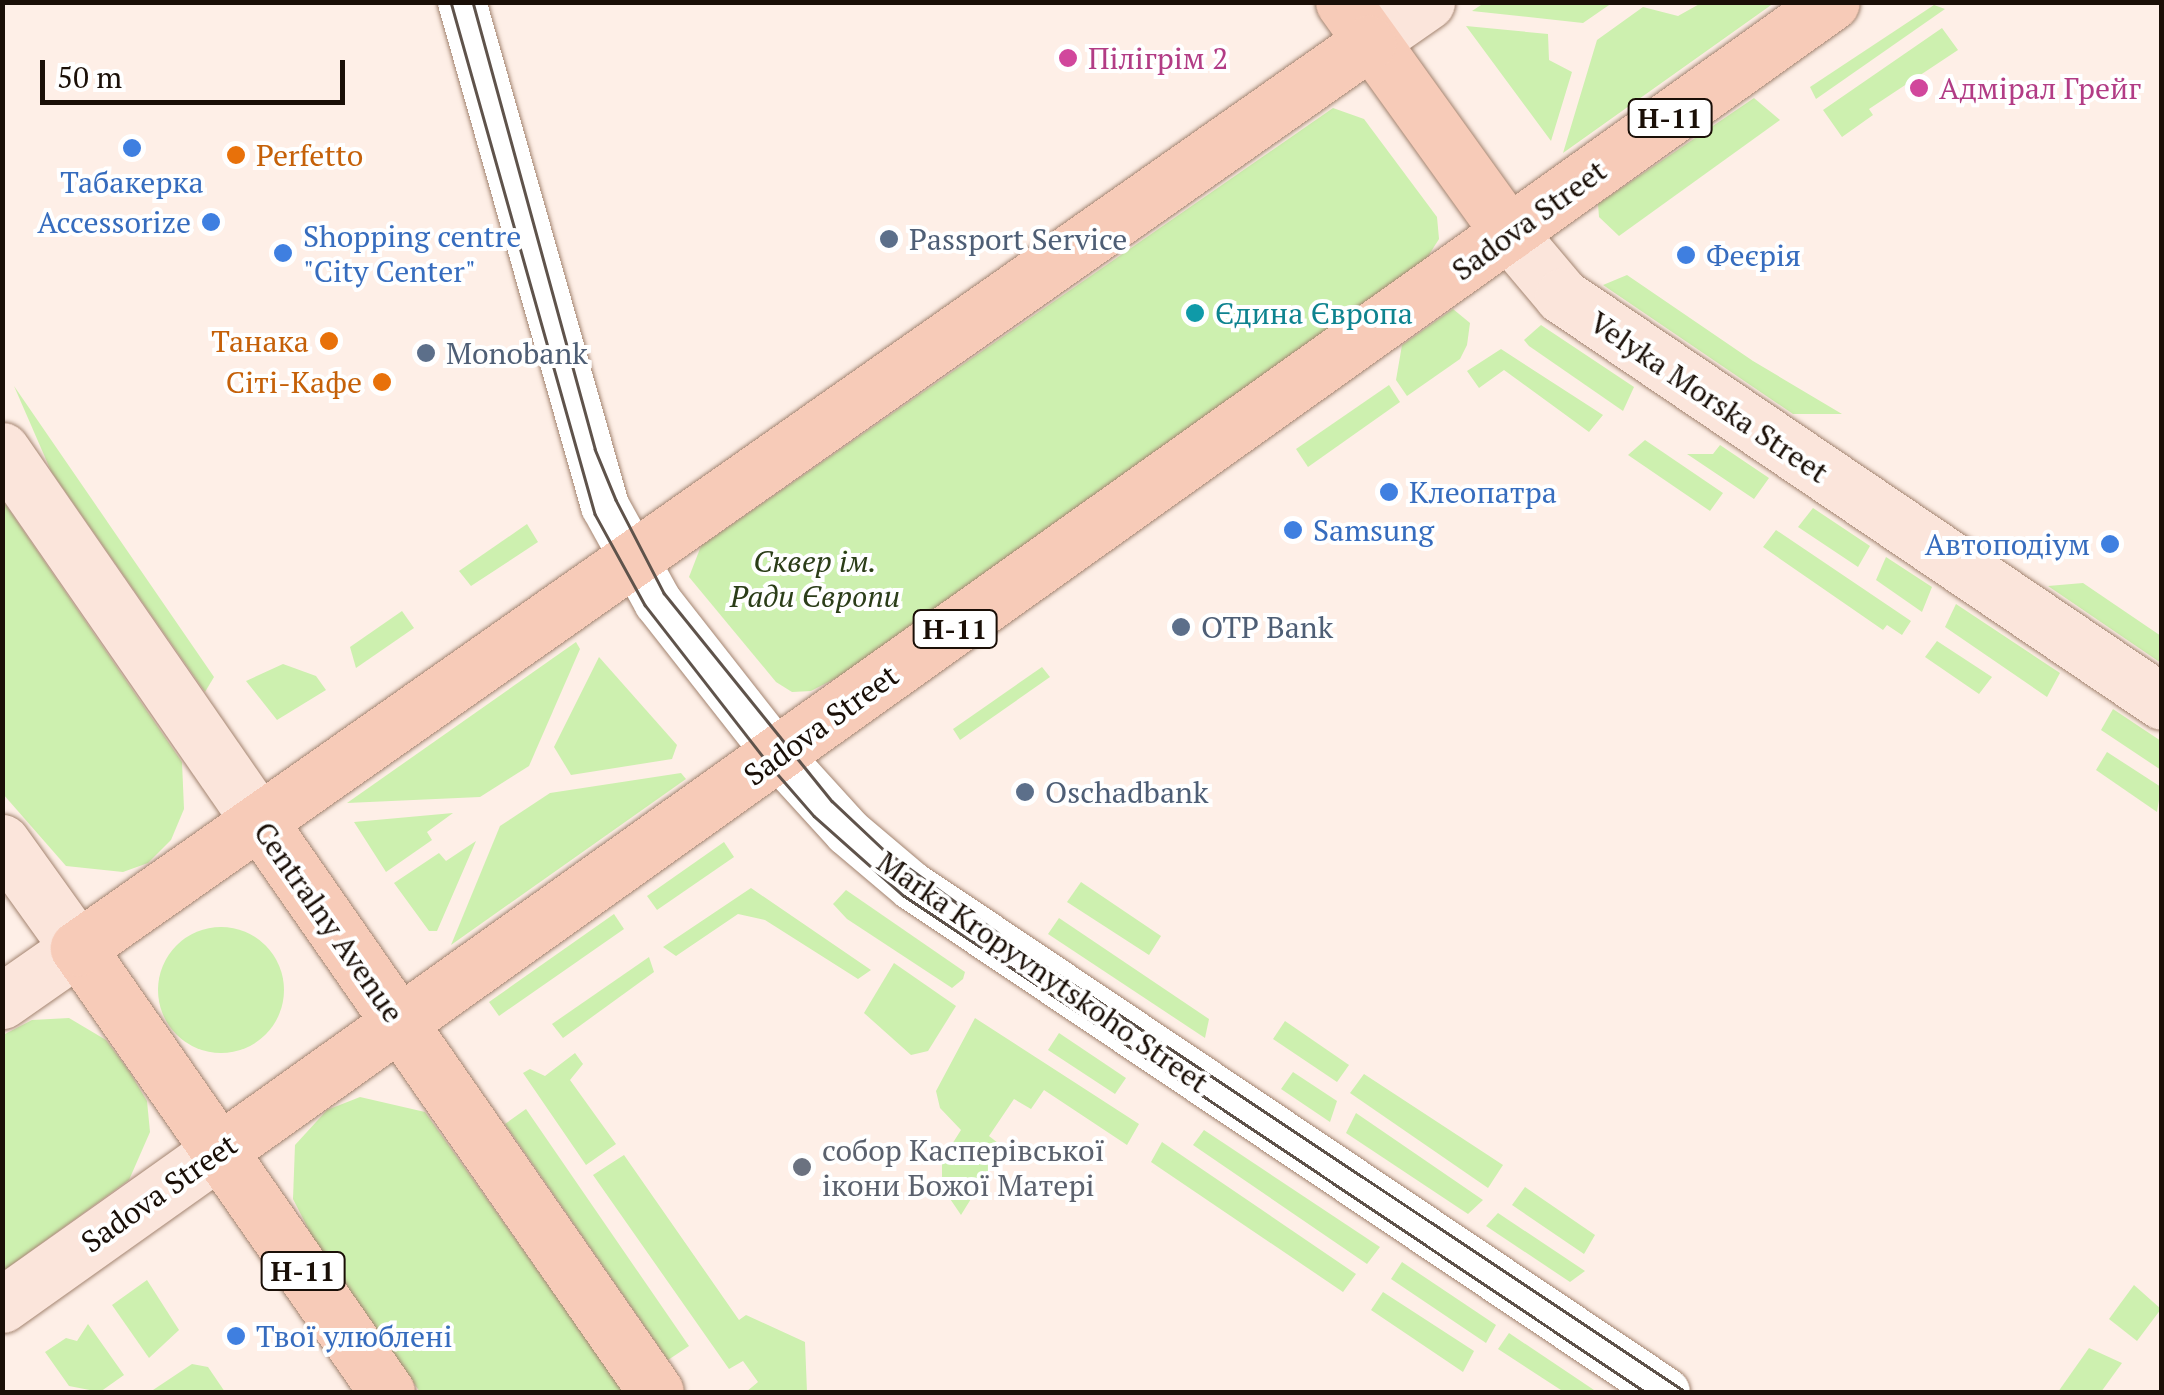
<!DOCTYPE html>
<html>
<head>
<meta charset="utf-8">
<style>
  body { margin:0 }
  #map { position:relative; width:2164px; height:1395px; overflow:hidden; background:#feefe7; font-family:"PT Serif",serif }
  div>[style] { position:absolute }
  .green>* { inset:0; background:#cdf0af }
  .round { border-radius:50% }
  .roads { filter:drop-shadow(0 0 2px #a38470) drop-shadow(0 0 2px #a38470) }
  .street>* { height:48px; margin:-24px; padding:0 24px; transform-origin:24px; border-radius:24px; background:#fff }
  .secondary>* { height:55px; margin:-27.5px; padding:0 27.5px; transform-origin:27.5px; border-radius:27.5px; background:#fbe5db }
  .primary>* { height:55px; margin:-27.5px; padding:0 27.5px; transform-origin:27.5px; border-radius:27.5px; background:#f7cbb8 }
  .tram>* { height:2.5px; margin:-1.25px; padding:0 1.25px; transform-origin:1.25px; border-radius:1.25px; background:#5f534b }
  .dots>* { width:28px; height:28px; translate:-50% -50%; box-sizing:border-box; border:5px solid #fff; border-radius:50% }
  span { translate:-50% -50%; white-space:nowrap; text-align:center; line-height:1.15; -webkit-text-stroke:8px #fff; paint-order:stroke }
  .shield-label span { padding:2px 8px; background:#fff; border:2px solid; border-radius:8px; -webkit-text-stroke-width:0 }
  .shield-label { font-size:28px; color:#1a0f07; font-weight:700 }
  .hotel-label { font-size:30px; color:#b23c85 }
  .left { translate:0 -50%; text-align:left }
  .food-label { font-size:30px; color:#c56008 }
  .right { translate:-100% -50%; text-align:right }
  .shop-label { font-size:30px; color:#366cbe }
  .street-label { font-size:30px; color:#1a0f07 }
  .service-label { font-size:30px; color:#4e5e75 }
  .culture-label { font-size:30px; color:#0d838f }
  .park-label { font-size:30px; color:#2b3d18; font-style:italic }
  .worship-label { font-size:30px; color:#5b616d }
  .frame { position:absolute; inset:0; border:5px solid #1a0f07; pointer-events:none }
  .scale { position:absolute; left:40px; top:60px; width:305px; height:45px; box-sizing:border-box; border:5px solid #1a0f07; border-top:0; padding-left:12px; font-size:30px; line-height:35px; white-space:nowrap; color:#1a0f07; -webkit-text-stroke:8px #fff; paint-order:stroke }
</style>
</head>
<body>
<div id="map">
  <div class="green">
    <i style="clip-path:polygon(1703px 2px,1774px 3px,1563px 153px,1597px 40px,1643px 7px,1678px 16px)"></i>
    <i style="clip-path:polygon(1484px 3px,1484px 2px,1612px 3px,1583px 23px,1472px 11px)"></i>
    <i style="clip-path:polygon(1934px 5px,1945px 9px,1816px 99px,1810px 87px)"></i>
    <i style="clip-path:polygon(1466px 26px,1548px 34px,1549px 60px,1572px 72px,1551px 141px)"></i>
    <i style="clip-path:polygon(1942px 28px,1958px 50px,1869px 109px,1873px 115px,1842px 137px,1823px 110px)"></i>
    <i style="clip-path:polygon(1754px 98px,1780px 120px,1619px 236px,1599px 217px,1598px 204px)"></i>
    <i style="clip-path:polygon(1333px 108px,1364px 119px,1437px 217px,1439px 239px,1427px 258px,840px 676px,811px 691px,792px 692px,776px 682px,689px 577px,701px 546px)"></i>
    <i style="clip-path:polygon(1627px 275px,1753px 361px,1842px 414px,1793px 414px,1603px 285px)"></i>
    <i style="clip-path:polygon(1453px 309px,1470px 323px,1467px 345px,1460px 359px,1407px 396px,1396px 380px,1402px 345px)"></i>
    <i style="clip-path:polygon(1541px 325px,1634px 387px,1623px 411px,1529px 346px,1524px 340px)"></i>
    <i style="clip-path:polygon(1501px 349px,1603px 415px,1589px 432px,1504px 370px,1479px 388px,1467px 371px)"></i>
    <i style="clip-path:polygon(1389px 385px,1400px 402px,1308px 467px,1296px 449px)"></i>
    <i style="clip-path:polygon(14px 386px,214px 677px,205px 692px,51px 471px)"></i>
    <i style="clip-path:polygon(1645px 440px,1723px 493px,1710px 511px,1628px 455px)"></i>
    <i style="clip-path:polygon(1720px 445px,1769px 478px,1754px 499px,1687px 454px,1713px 454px)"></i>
    <i style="clip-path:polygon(3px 501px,182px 762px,184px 809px,171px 840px,148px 863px,123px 872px,66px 866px,3px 794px)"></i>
    <i style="clip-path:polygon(1813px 508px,1870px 546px,1858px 567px,1798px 527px)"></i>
    <i style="clip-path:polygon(527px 524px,538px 542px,471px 586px,459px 571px)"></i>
    <i style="clip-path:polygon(1776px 530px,1911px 621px,1902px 635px,1887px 625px,1883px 630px,1763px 547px)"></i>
    <i style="clip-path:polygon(1886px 557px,1932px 587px,1922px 612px,1876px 580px)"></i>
    <i style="clip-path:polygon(2083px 583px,2161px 636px,2161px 663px,2048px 586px)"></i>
    <i style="clip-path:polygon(1956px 604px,2060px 673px,2047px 697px,1945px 627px)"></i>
    <i style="clip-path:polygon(402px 611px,414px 628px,356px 668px,350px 647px)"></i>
    <i style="clip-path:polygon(1937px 641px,1992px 677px,1979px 694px,1925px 657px)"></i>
    <i style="clip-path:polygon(576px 642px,580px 649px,529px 766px,480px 797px,347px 803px)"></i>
    <i style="clip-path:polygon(599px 657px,677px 745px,672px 759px,571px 775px,554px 747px)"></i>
    <i style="clip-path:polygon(283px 664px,316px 676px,326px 690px,277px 720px,246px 681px)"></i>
    <i style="clip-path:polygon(1042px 667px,1050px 677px,960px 740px,953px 729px)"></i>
    <i style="clip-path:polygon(2113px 709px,2161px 741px,2161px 770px,2101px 730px)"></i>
    <i style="clip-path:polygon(2107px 752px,2161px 787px,2157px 812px,2096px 770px)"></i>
    <i style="clip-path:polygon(681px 773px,686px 779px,451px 945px,500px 826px,550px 793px)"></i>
    <i style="clip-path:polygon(453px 813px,427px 832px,432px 840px,386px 872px,354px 822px)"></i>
    <i style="clip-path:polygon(476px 841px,437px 931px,429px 931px,394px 883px,439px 853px,446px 861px)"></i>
    <i style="clip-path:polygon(724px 842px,734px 857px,657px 910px,647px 896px)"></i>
    <i style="clip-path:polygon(1081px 882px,1161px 936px,1149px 955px,1067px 902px)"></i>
    <i style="clip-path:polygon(751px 888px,871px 970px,858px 979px,765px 920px,738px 914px,676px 956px,663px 947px)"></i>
    <i style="clip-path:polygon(846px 890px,965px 972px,963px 979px,952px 988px,847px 919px,833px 904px)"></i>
    <i style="clip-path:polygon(614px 914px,624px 929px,499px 1016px,489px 1002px)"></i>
    <i style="clip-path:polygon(1059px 918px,1209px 1019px,1205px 1038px,1048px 934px)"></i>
    <i class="round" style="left:158px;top:927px;width:126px;height:126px"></i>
    <i style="clip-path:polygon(649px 957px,654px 972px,563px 1038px,552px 1024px)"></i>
    <i style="clip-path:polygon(894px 963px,956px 1006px,928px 1051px,911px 1055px,864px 1013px)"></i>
    <i style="clip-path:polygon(69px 1018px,106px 1040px,129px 1071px,147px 1101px,150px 1132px,129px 1180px,3px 1271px,3px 1035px,32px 1020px)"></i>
    <i style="clip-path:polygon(975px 1018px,1139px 1124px,1127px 1145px,1044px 1090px,1031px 1109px,1014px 1099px,989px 1136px,1003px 1147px,961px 1215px,942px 1187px,942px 1160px,961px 1130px,940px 1108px,936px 1091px)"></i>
    <i style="clip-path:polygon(1285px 1021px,1349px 1065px,1337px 1082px,1273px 1039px)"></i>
    <i style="clip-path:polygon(1059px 1033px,1126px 1078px,1115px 1094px,1048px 1050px)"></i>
    <i style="clip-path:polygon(575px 1053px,583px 1064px,570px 1080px,616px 1144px,586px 1165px,523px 1073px,530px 1069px,545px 1076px)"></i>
    <i style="clip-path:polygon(1293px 1072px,1337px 1101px,1330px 1122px,1281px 1089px)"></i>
    <i style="clip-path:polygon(1364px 1074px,1503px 1165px,1488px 1188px,1350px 1093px)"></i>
    <i style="clip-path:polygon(360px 1097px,425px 1112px,624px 1392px,420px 1392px,315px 1242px,293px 1199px,295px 1145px,327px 1110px)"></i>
    <i style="clip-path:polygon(526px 1109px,689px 1346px,668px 1360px,505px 1124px)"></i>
    <i style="clip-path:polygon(1356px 1113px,1483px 1200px,1468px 1214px,1346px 1133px)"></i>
    <i style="clip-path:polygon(1204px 1130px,1380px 1247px,1367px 1264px,1193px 1145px)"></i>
    <i style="clip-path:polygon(1162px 1142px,1356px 1274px,1343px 1292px,1151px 1162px)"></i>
    <i style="clip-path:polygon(624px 1155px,739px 1320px,746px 1315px,805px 1342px,807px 1392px,746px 1392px,758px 1382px,743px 1361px,729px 1369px,593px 1175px)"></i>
    <i style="clip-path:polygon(1525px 1187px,1595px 1235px,1584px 1254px,1512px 1205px)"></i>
    <i style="clip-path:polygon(1498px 1213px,1585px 1271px,1570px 1282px,1486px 1226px)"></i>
    <i style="clip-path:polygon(1402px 1262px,1496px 1325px,1486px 1343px,1391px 1279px)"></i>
    <i style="clip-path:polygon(147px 1280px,179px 1330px,149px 1358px,112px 1305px)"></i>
    <i style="clip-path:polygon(2134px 1285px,2161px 1309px,2137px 1341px,2109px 1319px)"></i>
    <i style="clip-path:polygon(1383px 1292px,1474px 1351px,1463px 1372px,1371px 1310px)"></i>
    <i style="clip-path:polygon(88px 1324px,124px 1375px,100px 1392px,69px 1386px,45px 1352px,66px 1338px,77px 1341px)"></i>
    <i style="clip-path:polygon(1509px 1333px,1597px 1392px,1564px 1392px,1498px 1349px)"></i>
    <i style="clip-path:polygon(2089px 1348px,2122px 1363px,2101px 1392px,2058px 1392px)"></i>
    <i style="clip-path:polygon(192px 1364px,208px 1367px,225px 1392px,150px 1392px)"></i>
  </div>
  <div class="roads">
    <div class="street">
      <i style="left:462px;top:2px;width:524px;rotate:74.16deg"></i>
      <i style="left:605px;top:506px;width:110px;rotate:61.1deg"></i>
      <i style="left:658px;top:602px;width:194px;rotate:51.9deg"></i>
      <i style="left:778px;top:755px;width:104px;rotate:47.7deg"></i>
      <i style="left:848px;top:832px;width:84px;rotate:40.2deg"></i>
      <i style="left:912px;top:886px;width:908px;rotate:33.87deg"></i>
    </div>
    <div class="secondary">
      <i style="left:1368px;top:43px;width:72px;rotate:-34.8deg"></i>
      <i style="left:1509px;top:233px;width:82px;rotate:49.9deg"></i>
      <i style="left:1562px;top:296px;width:724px;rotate:34.08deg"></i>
      <i style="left:2px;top:450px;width:451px;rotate:55.3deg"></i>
      <i style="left:2px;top:842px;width:130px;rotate:54.4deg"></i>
      <i style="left:78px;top:948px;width:93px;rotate:145.1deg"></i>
      <i style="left:2px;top:1305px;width:266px;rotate:-35.4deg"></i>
    </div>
    <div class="primary">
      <i style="left:1343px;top:2px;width:284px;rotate:54.3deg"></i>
      <i style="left:259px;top:821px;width:695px;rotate:55.19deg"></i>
      <i style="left:219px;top:1151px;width:1980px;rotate:-35.46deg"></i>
      <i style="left:387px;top:1392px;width:541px;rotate:-124.84deg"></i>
      <i style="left:78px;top:948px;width:1576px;rotate:-35.05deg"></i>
    </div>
  </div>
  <div class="tram">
    <i style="left:451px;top:2px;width:532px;rotate:74.29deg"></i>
    <i style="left:595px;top:514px;width:104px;rotate:61.2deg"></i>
    <i style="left:645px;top:605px;width:200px;rotate:52.1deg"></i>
    <i style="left:768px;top:763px;width:70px;rotate:49deg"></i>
    <i style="left:814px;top:816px;width:119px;rotate:41.6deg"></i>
    <i style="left:903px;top:895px;width:893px;rotate:33.81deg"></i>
    <i style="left:473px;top:2px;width:463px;rotate:74.7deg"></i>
    <i style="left:595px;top:449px;width:55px;rotate:67.6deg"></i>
    <i style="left:616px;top:500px;width:105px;rotate:62.7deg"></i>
    <i style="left:664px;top:593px;width:267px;rotate:51.1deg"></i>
    <i style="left:832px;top:801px;width:70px;rotate:43.3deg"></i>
    <i style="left:883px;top:849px;width:168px;rotate:36.1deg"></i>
    <i style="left:1019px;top:948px;width:801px;rotate:33.65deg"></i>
  </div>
  <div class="dots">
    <i style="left:1068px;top:58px;background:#d1479c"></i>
    <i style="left:1919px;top:88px;background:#d1479c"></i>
    <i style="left:132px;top:148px;background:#3f7fe0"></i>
    <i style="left:236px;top:155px;background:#e8710a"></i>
    <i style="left:211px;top:222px;background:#3f7fe0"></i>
    <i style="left:889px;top:239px;background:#5c6f8a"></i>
    <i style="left:283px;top:253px;background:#3f7fe0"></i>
    <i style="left:1686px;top:255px;background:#3f7fe0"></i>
    <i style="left:1195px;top:313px;background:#0f9aa8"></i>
    <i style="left:329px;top:341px;background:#e8710a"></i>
    <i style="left:426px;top:353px;background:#5c6f8a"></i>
    <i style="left:382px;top:382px;background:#e8710a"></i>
    <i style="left:1389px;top:492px;background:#3f7fe0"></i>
    <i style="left:1293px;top:530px;background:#3f7fe0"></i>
    <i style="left:2110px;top:544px;background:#3f7fe0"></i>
    <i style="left:1181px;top:627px;background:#5c6f8a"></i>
    <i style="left:1025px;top:792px;background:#5c6f8a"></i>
    <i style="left:802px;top:1167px;background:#6b7280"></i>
    <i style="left:236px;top:1336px;background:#3f7fe0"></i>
  </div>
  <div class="shield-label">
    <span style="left:1670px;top:118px">Н-11</span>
    <span style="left:955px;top:629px">Н-11</span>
    <span style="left:303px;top:1271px">Н-11</span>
  </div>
  <div class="hotel-label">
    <span class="left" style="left:1088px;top:58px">Пілігрім 2</span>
    <span class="left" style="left:1939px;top:88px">Адмірал Грейг</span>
  </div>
  <div class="food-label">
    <span class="left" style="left:256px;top:155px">Perfetto</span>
    <span class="right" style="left:309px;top:341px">Танака</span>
    <span class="right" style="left:362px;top:382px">Сіті-Кафе</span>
  </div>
  <div class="shop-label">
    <span style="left:132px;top:182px">Табакерка</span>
    <span class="right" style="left:191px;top:222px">Accessorize</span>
    <span class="left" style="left:303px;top:253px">Shopping centre<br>"City Center"</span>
    <span class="left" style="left:1706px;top:255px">Феєрія</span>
    <span class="left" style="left:1409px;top:492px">Клеопатра</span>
    <span class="left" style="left:1313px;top:530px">Samsung</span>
    <span class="right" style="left:2090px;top:544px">Автоподіум</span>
    <span class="left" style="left:256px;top:1336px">Твої улюблені</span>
  </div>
  <div class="street-label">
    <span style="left:1529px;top:220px;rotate:-36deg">Sadova Street</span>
    <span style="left:1709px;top:397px;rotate:34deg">Velyka Morska Street</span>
    <span style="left:821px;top:725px;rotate:-36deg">Sadova Street</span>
    <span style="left:329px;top:922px;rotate:55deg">Centralny Avenue</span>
    <span style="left:1043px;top:972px;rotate:35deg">Marka Kropyvnytskoho Street</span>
    <span style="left:159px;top:1193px;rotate:-35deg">Sadova Street</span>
  </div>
  <div class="service-label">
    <span class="left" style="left:909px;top:239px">Passport Service</span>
    <span class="left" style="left:446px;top:353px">Monobank</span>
    <span class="left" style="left:1201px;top:627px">OTP Bank</span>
    <span class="left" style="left:1045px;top:792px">Oschadbank</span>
  </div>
  <div class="culture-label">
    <span class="left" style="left:1215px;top:313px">Єдина Європа</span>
  </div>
  <div class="park-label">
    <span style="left:815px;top:578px">Сквер ім.<br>Ради Європи</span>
  </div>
  <div class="worship-label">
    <span class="left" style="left:822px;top:1167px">собор Касперівської<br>ікони Божої Матері</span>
  </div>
  <div class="frame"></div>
  <div class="scale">50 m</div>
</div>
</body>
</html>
